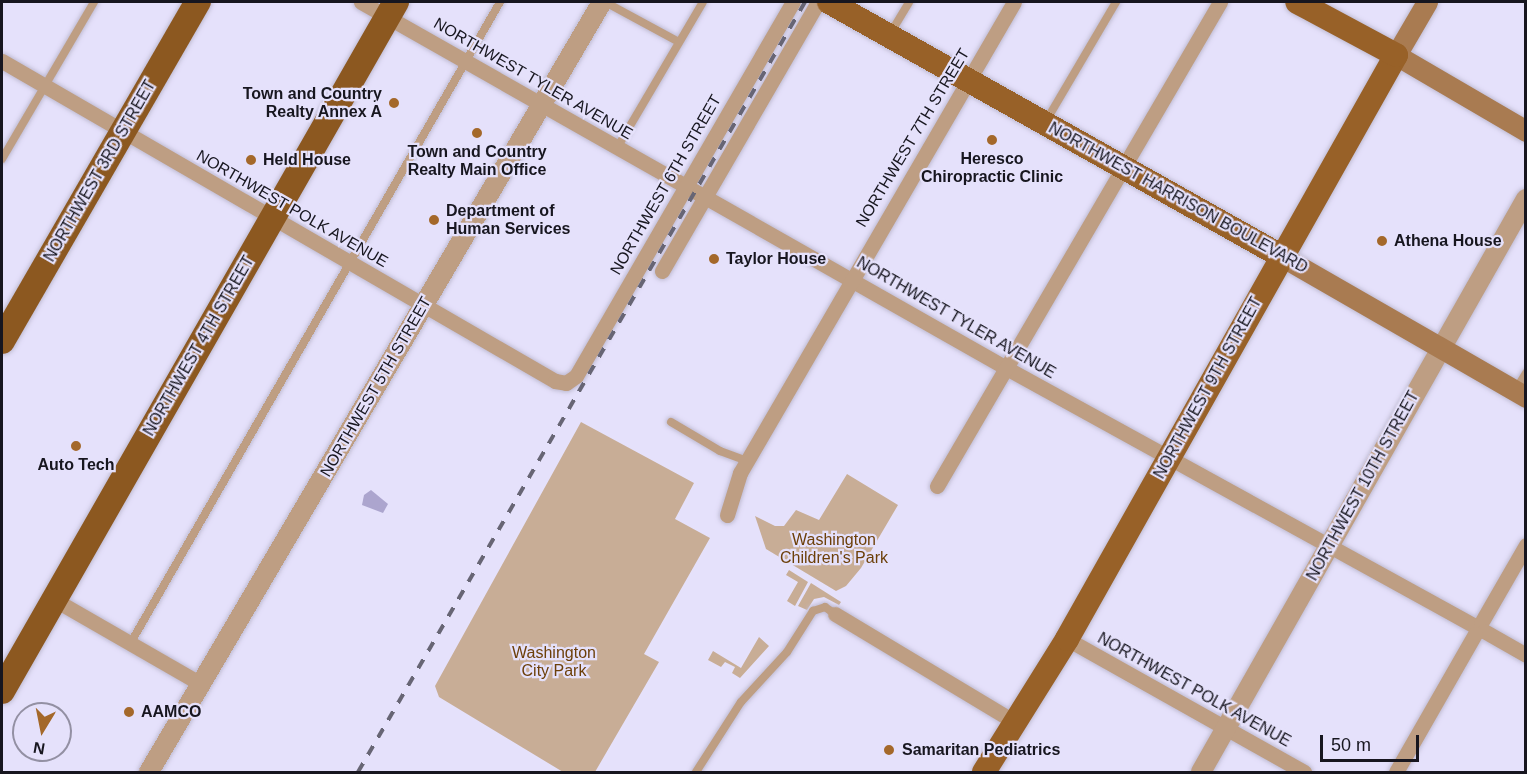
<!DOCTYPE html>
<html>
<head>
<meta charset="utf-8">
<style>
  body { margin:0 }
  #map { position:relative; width:1527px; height:774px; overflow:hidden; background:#e5e1fb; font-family:Helvetica,sans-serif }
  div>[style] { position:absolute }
  .green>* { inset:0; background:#c8ad96 }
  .water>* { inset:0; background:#aca5ce }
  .roads { filter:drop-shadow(0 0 2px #c0bcd3) drop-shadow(0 0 2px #c0bcd3) }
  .service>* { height:8px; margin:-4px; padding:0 4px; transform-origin:4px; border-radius:4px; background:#be9e83 }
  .minor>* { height:15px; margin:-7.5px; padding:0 7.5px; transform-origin:7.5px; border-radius:7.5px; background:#be9e83 }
  .tertiary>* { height:20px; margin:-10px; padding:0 10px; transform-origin:10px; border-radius:10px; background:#be9e83 }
  .secondary>* { height:21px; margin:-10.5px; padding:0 10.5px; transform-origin:10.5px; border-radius:10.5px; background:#a97b51 }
  .primary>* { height:24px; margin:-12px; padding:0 12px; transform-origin:12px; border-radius:12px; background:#986128 }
  .trunk>* { height:26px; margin:-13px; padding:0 13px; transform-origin:13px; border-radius:13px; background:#8c5820 }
  .rail>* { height:4px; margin-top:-2px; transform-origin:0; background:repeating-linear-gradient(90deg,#676574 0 10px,transparent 0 20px) }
  .dots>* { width:16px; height:16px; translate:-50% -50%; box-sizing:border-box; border:3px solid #e5e1fb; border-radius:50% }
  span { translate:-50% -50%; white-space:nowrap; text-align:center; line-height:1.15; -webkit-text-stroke:4.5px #e5e1fb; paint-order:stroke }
  .street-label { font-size:16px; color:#17161f }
  .poi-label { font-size:16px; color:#17161f; font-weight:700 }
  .right { translate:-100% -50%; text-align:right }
  .left { translate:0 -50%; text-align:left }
  .park-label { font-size:16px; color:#6c3f09 }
  .frame { position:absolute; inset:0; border:3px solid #17161f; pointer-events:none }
  .north { position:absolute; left:12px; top:702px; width:60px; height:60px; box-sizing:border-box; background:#e5e1fb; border:2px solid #9390a3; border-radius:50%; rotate:190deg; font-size:16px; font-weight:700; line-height:24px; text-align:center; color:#17161f }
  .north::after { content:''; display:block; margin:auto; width:21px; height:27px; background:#a4682a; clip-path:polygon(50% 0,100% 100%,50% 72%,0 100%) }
  .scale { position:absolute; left:1320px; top:735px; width:99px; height:27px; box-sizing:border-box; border:3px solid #17161f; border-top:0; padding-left:8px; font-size:18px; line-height:21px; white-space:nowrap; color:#17161f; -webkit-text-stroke:4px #e5e1fb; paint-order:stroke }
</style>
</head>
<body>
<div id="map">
  <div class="green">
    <i style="clip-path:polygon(581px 422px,694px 483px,675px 519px,710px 538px,644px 654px,659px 662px,595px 772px,563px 772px,439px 697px,435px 686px)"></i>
    <i style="clip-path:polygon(847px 474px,898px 505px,861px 568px,846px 586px,836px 591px,766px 549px,755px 516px,775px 526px,784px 526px,796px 510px,819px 520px)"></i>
    <i style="clip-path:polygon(789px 570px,808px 582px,795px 606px,787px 601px,798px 582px,786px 575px)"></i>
    <i style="clip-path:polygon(811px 583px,841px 602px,839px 605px,824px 597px,814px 599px,807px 610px,798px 606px)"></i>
    <i style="clip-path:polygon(759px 637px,769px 646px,740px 678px,732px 673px,735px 667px,725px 662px,721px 667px,708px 660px,713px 651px,741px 668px)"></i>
  </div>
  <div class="water">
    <i style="clip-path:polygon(371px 490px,388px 504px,383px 513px,362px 505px,364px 495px)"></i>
  </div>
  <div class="roads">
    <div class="service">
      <i style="left:605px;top:2px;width:84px;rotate:28.4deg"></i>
      <i style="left:890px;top:34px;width:37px;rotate:-59deg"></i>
      <i style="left:1046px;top:121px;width:138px;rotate:-59.5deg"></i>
      <i style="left:617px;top:148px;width:169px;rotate:-59.5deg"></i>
      <i style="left:2px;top:159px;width:182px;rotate:-59.6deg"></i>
      <i style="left:1516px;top:389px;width:19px;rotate:-58deg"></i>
      <i style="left:671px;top:422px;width:57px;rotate:30.6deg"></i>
      <i style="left:720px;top:451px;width:29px;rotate:20deg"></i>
      <i style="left:130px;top:644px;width:741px;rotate:-60.04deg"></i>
      <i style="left:696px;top:772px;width:83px;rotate:-57.3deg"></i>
      <i style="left:741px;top:702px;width:68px;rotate:-47.4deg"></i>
      <i style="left:787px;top:652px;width:49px;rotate:-57.6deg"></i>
      <i style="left:813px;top:611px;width:13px;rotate:-18deg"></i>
      <i style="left:825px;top:607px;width:12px;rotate:35deg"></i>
    </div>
    <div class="minor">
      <i style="left:361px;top:2px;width:744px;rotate:29.56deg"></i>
      <i style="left:1008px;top:369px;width:531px;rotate:28.83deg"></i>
      <i style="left:2px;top:61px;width:639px;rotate:30.06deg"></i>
      <i style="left:555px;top:381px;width:11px;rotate:10deg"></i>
      <i style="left:566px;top:383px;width:12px;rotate:-35deg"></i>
      <i style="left:576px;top:376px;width:432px;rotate:-59.9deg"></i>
      <i style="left:662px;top:271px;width:311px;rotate:-59.9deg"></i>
      <i style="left:937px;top:486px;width:561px;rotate:-59.68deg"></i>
      <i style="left:727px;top:515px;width:44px;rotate:-72.8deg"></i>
      <i style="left:740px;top:473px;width:545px;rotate:-59.81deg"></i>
      <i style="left:55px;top:600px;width:168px;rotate:29.9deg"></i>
      <i style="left:835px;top:614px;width:210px;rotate:31deg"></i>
      <i style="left:1481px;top:623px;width:90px;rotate:-60deg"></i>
      <i style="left:1484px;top:631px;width:48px;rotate:29.7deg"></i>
      <i style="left:1067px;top:639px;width:272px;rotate:29.3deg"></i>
      <i style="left:1396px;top:772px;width:159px;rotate:-60.2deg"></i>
    </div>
    <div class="tertiary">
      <i style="left:149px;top:772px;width:893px;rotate:-59.53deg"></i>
      <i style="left:1201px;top:772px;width:659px;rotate:-60.44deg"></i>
    </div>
    <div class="secondary">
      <i style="left:1427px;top:2px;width:61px;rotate:120.3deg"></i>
      <i style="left:1396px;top:55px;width:151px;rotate:30.3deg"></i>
      <i style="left:1281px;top:256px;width:283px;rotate:29.9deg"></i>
    </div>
    <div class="primary">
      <i style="left:829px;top:2px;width:518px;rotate:29.33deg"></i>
      <i style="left:984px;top:772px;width:157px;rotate:-58deg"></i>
      <i style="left:1067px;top:639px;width:670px;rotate:-60.6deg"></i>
      <i style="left:1396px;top:55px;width:112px;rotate:-151.8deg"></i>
    </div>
    <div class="trunk">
      <i style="left:2px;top:341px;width:392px;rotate:-60deg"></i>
      <i style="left:2px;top:691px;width:794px;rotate:-60.24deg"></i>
    </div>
  </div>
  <div class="rail">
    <i style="left:358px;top:772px;width:890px;rotate:-59.86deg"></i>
  </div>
  <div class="dots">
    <i style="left:394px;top:103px;background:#a4682a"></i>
    <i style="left:477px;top:133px;background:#a4682a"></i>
    <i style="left:992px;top:140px;background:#a4682a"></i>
    <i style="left:251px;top:160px;background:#a4682a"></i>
    <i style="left:434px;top:220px;background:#a4682a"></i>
    <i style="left:1382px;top:241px;background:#a4682a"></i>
    <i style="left:714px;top:259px;background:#a4682a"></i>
    <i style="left:76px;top:446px;background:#a4682a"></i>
    <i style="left:129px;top:712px;background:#a4682a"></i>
    <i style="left:889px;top:750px;background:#a4682a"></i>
  </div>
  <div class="street-label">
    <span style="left:533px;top:79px;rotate:30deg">NORTHWEST TYLER AVENUE</span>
    <span style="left:913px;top:138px;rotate:-59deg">NORTHWEST 7TH STREET</span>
    <span style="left:100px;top:171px;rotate:-60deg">NORTHWEST 3RD STREET</span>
    <span style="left:666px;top:185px;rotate:-60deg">NORTHWEST 6TH STREET</span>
    <span style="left:1178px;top:198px;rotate:29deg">NORTHWEST HARRISON BOULEVARD</span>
    <span style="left:292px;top:209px;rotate:30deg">NORTHWEST POLK AVENUE</span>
    <span style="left:956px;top:318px;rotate:30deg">NORTHWEST TYLER AVENUE</span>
    <span style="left:199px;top:346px;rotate:-60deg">NORTHWEST 4TH STREET</span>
    <span style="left:376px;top:387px;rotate:-60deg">NORTHWEST 5TH STREET</span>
    <span style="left:1208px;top:388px;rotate:-61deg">NORTHWEST 9TH STREET</span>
    <span style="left:1363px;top:486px;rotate:-61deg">NORTHWEST 10TH STREET</span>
    <span style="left:1194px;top:690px;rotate:29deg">NORTHWEST POLK AVENUE</span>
  </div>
  <div class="poi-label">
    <span class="right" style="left:382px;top:103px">Town and Country<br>Realty Annex A</span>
    <span style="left:477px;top:161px">Town and Country<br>Realty Main Office</span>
    <span style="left:992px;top:168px">Heresco<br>Chiropractic Clinic</span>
    <span class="left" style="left:263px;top:160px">Held House</span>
    <span class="left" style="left:446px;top:220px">Department of<br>Human Services</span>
    <span class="left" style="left:1394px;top:241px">Athena House</span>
    <span class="left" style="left:726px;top:259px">Taylor House</span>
    <span style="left:76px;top:465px">Auto Tech</span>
    <span class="left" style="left:141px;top:712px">AAMCO</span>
    <span class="left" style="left:902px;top:750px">Samaritan Pediatrics</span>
  </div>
  <div class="park-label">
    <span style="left:834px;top:549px">Washington<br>Children's Park</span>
    <span style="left:554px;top:662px">Washington<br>City Park</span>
  </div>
  <div class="frame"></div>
  <div class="north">N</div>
  <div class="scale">50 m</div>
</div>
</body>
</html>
